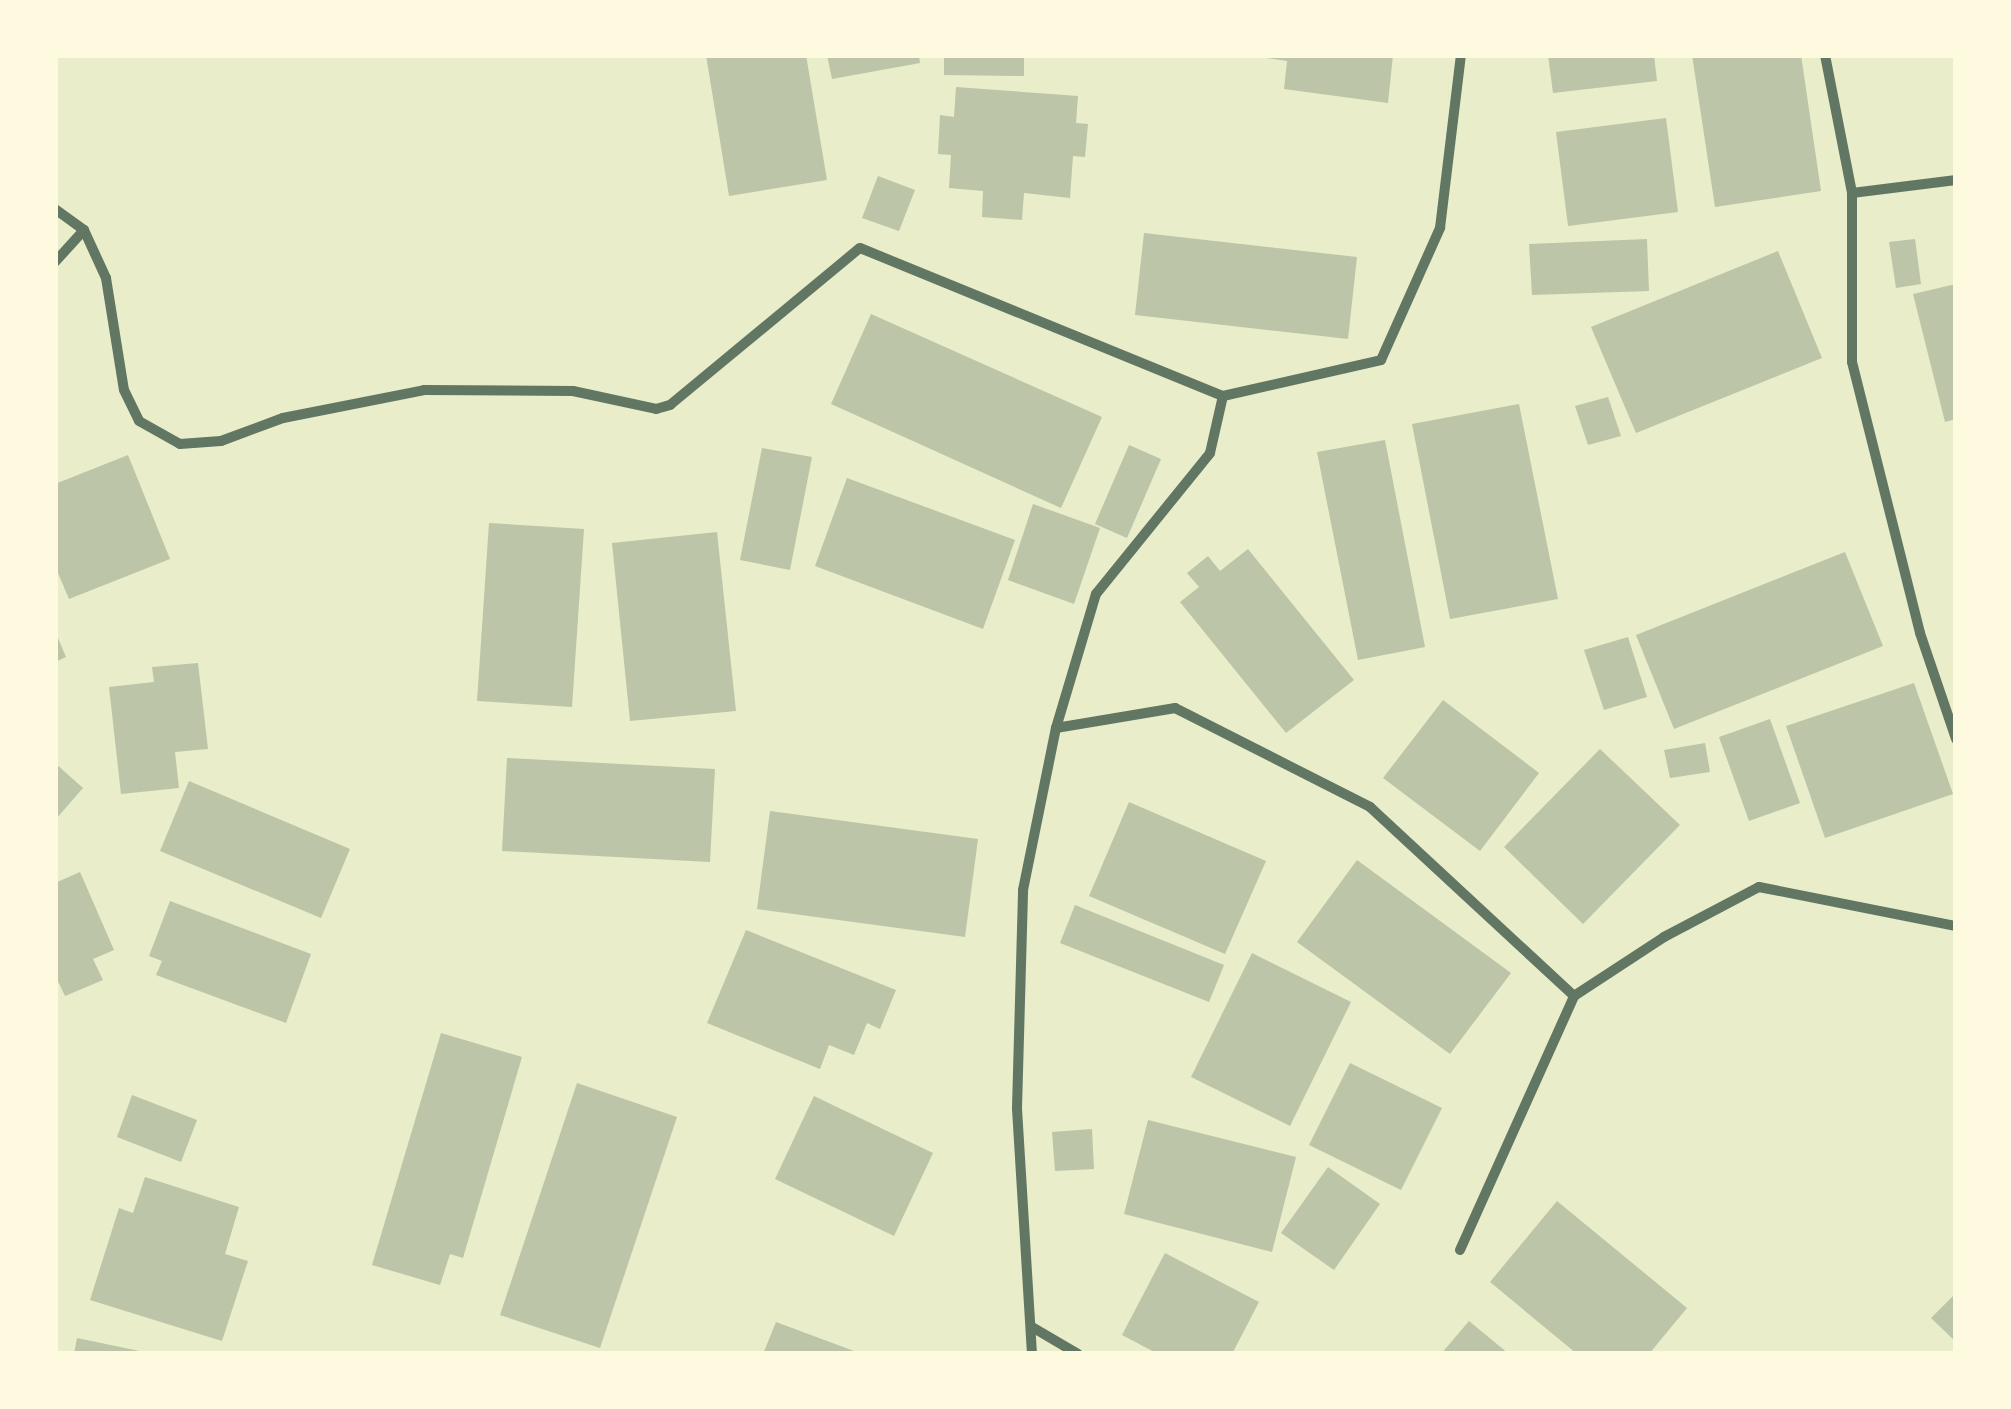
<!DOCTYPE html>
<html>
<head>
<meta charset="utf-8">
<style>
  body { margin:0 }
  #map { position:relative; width:2011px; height:1409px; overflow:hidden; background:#e9edc9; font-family:Lato,sans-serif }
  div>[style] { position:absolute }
  .building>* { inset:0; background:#bcc5a7 }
  .minor>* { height:10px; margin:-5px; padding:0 5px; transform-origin:5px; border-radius:5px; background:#617663 }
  span { translate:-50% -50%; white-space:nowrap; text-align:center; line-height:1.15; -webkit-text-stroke:8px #fefae0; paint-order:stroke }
  .frame { position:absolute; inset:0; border:58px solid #fefae0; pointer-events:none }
</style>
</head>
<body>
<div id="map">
  <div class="building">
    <i style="clip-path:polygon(706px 55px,806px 55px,827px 180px,729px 196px)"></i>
    <i style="clip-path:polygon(827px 55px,919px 55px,920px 63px,832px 79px)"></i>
    <i style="clip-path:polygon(944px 55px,1024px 55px,1024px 76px,944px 75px)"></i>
    <i style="clip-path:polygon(1393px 55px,1388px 103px,1284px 89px,1287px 61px,1259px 57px)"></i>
    <i style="clip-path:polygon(1548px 55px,1654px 55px,1657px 81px,1553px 93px)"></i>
    <i style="clip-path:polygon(1692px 55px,1801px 55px,1821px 191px,1715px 207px)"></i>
    <i style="clip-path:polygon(956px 87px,1078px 96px,1076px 123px,1088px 124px,1085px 157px,1073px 156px,1070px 198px,1024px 193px,1022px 220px,982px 217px,983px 191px,949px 188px,951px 155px,938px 154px,940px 115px,954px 117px)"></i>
    <i style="clip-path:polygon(1666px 118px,1678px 212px,1568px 226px,1556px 132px)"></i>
    <i style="clip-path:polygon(878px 176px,915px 190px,899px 231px,862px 218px)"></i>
    <i style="clip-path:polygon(1144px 233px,1357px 257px,1348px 339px,1135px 315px)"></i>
    <i style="clip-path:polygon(1647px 239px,1649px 291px,1532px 295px,1529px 244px)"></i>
    <i style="clip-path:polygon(1915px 239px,1921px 284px,1896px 288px,1889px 242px)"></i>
    <i style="clip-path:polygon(1778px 251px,1822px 358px,1636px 433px,1591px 327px)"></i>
    <i style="clip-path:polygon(1956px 284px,1956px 419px,1945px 422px,1913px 294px)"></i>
    <i style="clip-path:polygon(871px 314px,1102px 417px,1061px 508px,831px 404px)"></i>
    <i style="clip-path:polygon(1608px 397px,1621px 436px,1588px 445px,1575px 406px)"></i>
    <i style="clip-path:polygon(1519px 404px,1558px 599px,1450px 619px,1412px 424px)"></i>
    <i style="clip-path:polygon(1385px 440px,1425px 647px,1358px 660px,1317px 452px)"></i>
    <i style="clip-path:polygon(1129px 445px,1161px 459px,1127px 538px,1095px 524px)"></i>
    <i style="clip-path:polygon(762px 448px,812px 457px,790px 570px,740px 560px)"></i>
    <i style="clip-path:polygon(128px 455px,170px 559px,69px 599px,55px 566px,55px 484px)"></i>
    <i style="clip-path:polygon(847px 478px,1015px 540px,983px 629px,815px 566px)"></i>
    <i style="clip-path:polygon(1033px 504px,1100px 528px,1074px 604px,1008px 580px)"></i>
    <i style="clip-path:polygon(489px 523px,584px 529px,572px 707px,477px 701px)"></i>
    <i style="clip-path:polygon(717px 532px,736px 711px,630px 721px,612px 543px)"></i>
    <i style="clip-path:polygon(1248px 549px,1354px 680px,1286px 733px,1180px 602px,1199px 587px,1187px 573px,1208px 556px,1220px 571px)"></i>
    <i style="clip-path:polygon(1845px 552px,1883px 646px,1674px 729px,1636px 635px)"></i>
    <i style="clip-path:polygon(55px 631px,66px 657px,55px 662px)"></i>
    <i style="clip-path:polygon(1628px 637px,1647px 697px,1604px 710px,1584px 650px)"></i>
    <i style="clip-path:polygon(198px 663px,208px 749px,175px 752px,179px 788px,121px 794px,109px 687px,154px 682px,152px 667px)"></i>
    <i style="clip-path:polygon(1914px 683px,1953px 794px,1825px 838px,1786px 726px)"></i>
    <i style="clip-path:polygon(1443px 700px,1539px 773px,1480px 851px,1383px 778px)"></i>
    <i style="clip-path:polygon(1770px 719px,1800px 803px,1749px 821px,1719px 737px)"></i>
    <i style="clip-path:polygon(1705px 743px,1710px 772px,1670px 778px,1664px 750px)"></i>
    <i style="clip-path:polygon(1600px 749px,1680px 825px,1583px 924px,1504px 847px)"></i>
    <i style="clip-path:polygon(507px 758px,715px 769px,710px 862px,502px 851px)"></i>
    <i style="clip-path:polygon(55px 763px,83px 788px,55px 820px)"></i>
    <i style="clip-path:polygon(189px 781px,350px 849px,321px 918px,160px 851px)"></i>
    <i style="clip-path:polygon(1129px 802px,1266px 861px,1225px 954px,1089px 896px)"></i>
    <i style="clip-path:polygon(770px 811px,978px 839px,965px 937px,757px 909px)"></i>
    <i style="clip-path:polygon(1357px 860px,1511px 973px,1450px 1054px,1297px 942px)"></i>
    <i style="clip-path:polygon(80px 872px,114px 950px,93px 959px,103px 980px,65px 996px,55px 975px,55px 883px)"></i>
    <i style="clip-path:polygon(170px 901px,311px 954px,286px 1023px,156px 975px,162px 961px,149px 956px)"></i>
    <i style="clip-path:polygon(1075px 905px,1224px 965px,1209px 1002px,1060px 943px)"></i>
    <i style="clip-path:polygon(746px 930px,896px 990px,880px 1029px,867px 1023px,854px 1055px,829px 1045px,820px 1069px,707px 1023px)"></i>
    <i style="clip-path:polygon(1252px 953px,1351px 1002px,1290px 1126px,1191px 1077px)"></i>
    <i style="clip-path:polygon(441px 1033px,522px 1057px,463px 1258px,450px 1254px,440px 1285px,372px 1265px)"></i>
    <i style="clip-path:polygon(1350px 1063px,1442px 1108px,1401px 1190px,1309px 1145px)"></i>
    <i style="clip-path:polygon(577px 1083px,677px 1117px,600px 1348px,500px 1315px)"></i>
    <i style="clip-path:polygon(132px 1095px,197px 1120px,181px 1162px,117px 1137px)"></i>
    <i style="clip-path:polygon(814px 1096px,933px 1153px,894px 1236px,775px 1179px)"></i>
    <i style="clip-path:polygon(1148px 1120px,1296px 1157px,1272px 1252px,1124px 1214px)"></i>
    <i style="clip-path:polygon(1092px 1129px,1094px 1169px,1055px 1171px,1052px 1132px)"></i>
    <i style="clip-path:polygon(1328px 1167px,1380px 1204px,1334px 1270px,1281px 1233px)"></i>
    <i style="clip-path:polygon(145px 1177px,239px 1207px,225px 1254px,248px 1261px,222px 1341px,90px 1300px,119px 1208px,133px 1213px)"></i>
    <i style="clip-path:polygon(1557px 1201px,1687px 1308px,1649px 1354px,1577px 1354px,1490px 1282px)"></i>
    <i style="clip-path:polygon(1165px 1253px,1259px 1302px,1232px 1354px,1158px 1354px,1122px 1335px)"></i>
    <i style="clip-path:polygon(1956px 1293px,1956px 1342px,1931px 1318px)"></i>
    <i style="clip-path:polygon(1469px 1321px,1509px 1354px,1441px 1354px)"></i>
    <i style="clip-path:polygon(776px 1322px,862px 1354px,763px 1354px)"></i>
    <i style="clip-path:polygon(77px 1338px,144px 1352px,144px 1354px,74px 1354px)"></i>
  </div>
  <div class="minor">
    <i style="left:1825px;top:55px;width:141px;rotate:78.9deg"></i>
    <i style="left:1852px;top:193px;width:169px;rotate:90deg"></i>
    <i style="left:1852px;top:362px;width:279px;rotate:75.9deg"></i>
    <i style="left:1920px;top:633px;width:112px;rotate:71.2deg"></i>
    <i style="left:1852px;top:193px;width:105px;rotate:-7.1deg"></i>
    <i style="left:55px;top:209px;width:36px;rotate:36deg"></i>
    <i style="left:84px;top:230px;width:53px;rotate:65.4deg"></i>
    <i style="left:106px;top:278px;width:113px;rotate:80.9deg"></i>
    <i style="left:124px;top:390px;width:34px;rotate:64deg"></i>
    <i style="left:139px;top:421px;width:47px;rotate:29.3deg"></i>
    <i style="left:180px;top:444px;width:41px;rotate:-4.2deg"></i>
    <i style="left:221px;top:441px;width:66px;rotate:-20.4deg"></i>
    <i style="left:283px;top:418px;width:144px;rotate:-11.2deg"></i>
    <i style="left:424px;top:390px;width:149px;rotate:0.4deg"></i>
    <i style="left:573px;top:391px;width:85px;rotate:12.2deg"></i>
    <i style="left:656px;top:409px;width:15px;rotate:-16deg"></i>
    <i style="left:670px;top:405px;width:246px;rotate:-39.6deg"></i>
    <i style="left:860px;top:248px;width:392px;rotate:22.2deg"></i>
    <i style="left:55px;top:262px;width:43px;rotate:-47.8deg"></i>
    <i style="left:1056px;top:728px;width:121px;rotate:-9.5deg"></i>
    <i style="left:1175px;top:708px;width:219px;rotate:26.9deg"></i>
    <i style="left:1370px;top:807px;width:278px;rotate:42.8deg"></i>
    <i style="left:1574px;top:996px;width:108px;rotate:-33.2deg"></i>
    <i style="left:1664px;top:937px;width:107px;rotate:-27.8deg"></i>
    <i style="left:1759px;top:887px;width:201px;rotate:11.2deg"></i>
    <i style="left:1460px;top:1250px;width:278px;rotate:-65.8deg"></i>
    <i style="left:1032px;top:1327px;width:53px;rotate:30.4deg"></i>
    <i style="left:1032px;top:1354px;width:246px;rotate:-93.5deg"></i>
    <i style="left:1017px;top:1108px;width:218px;rotate:-88.4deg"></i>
    <i style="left:1023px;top:890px;width:165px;rotate:-78.5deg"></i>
    <i style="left:1056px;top:728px;width:140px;rotate:-73.4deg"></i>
    <i style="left:1096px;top:594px;width:181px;rotate:-51deg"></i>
    <i style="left:1210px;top:453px;width:58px;rotate:-77.2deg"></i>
    <i style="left:1223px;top:396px;width:162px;rotate:-12.8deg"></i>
    <i style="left:1381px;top:360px;width:145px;rotate:-65.9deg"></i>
    <i style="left:1440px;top:228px;width:174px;rotate:-83.1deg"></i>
  </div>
  <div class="frame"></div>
</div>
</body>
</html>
